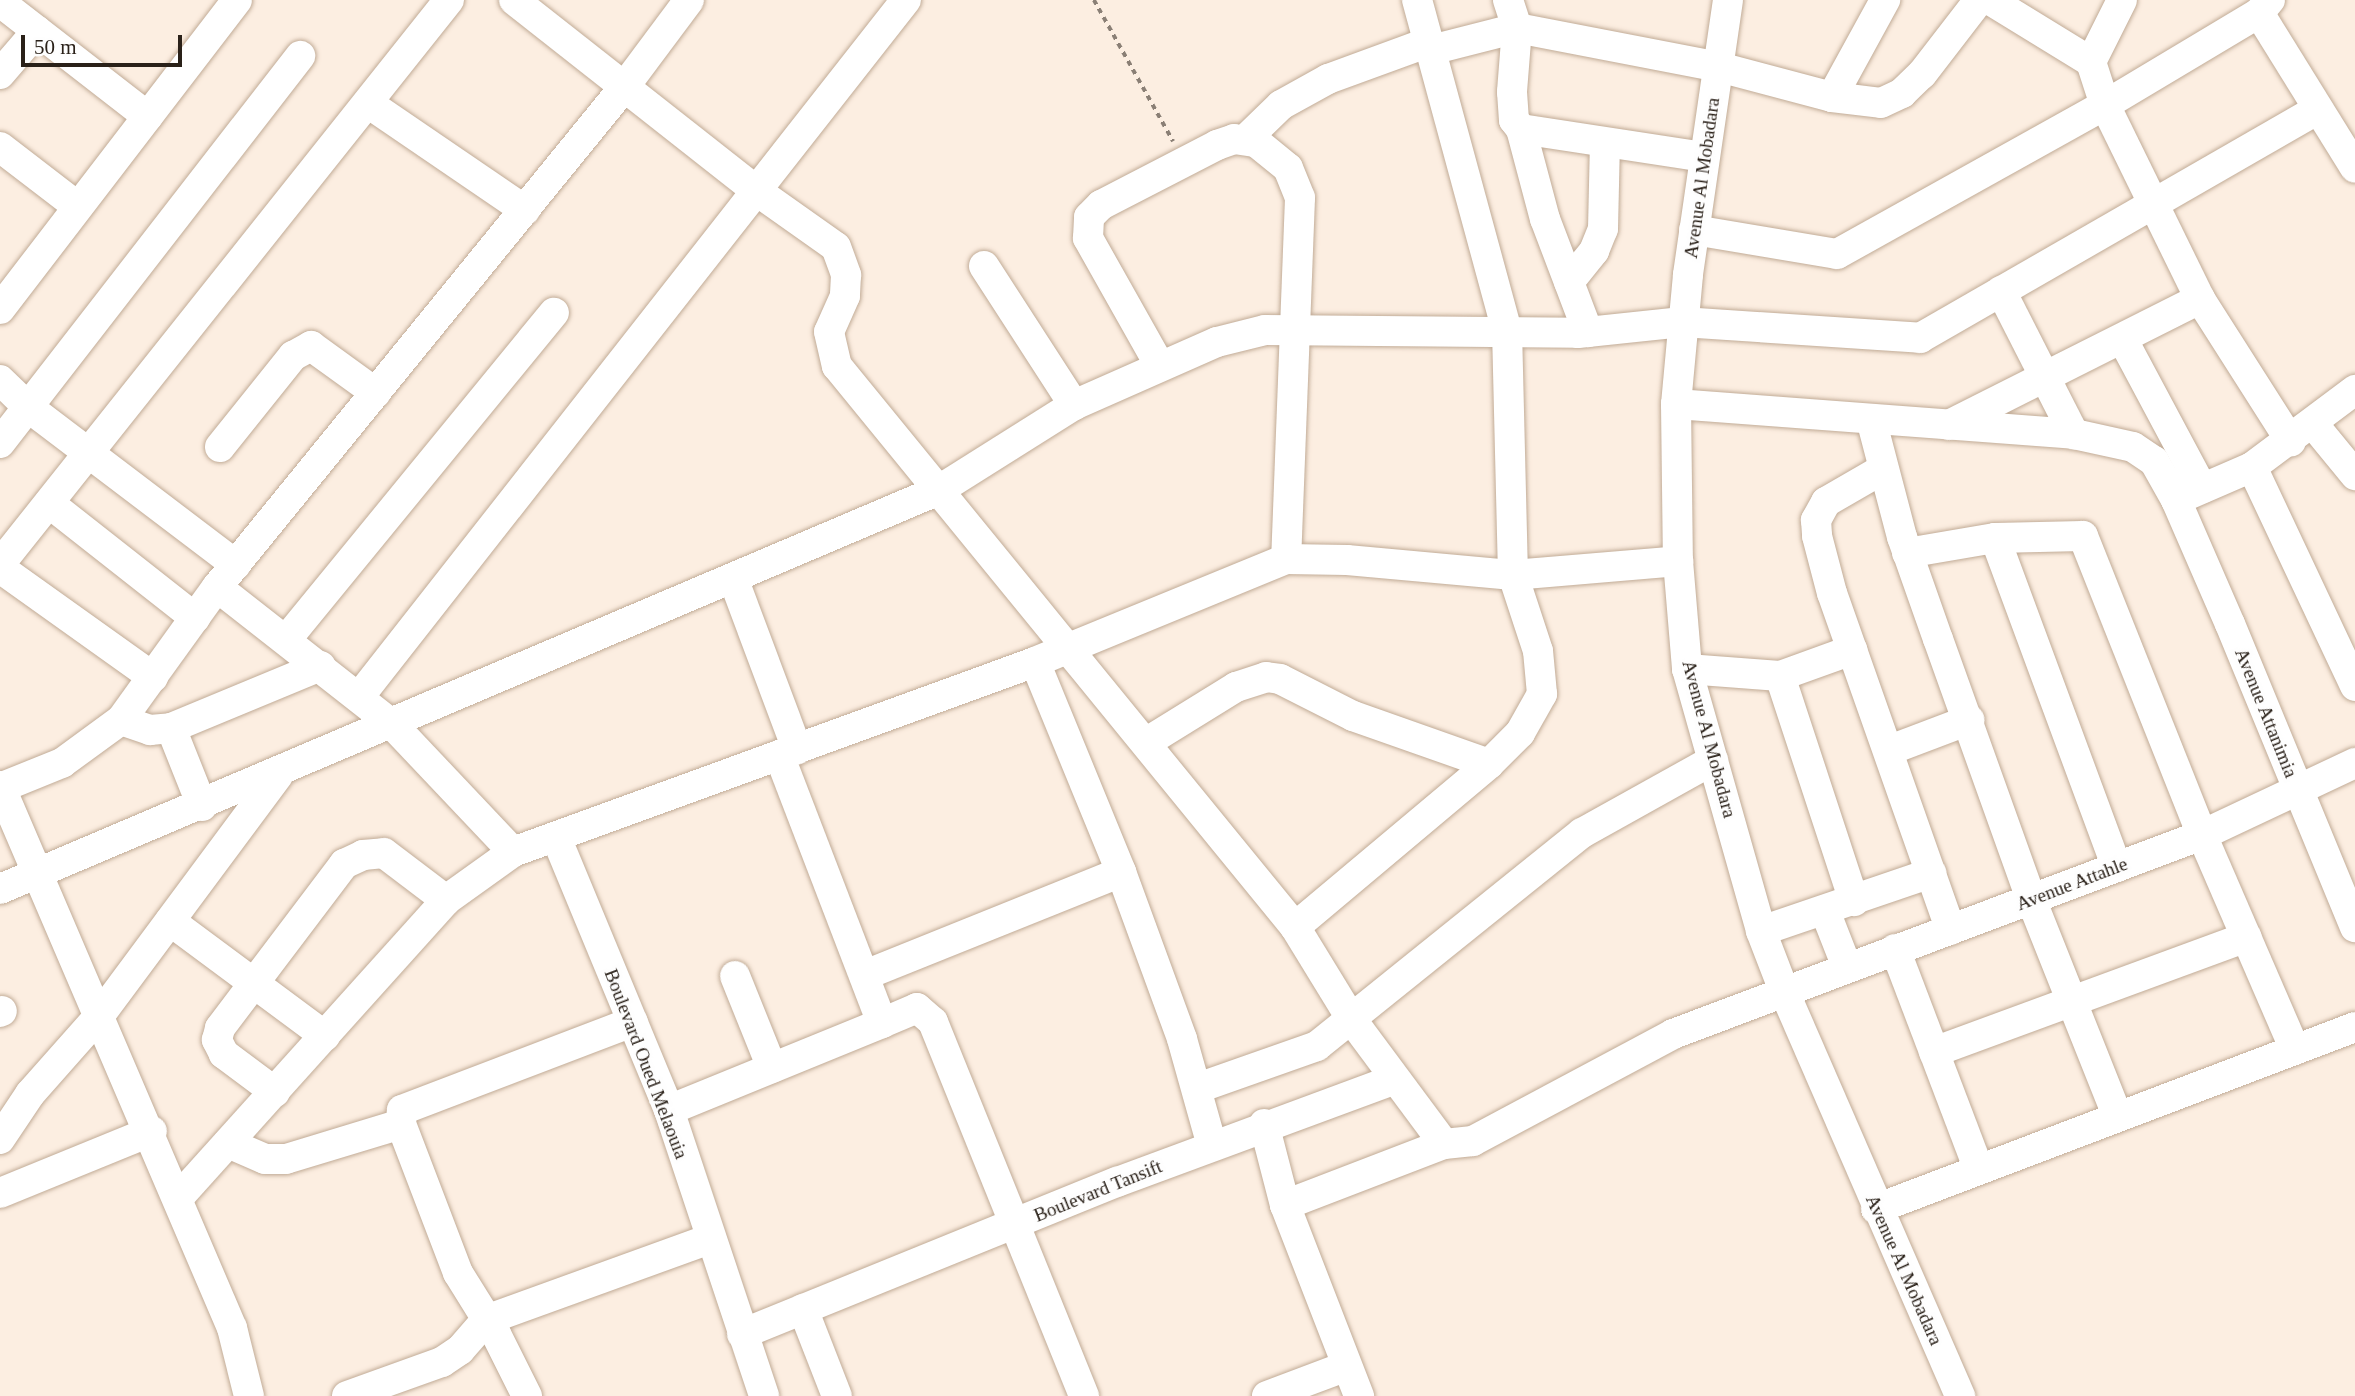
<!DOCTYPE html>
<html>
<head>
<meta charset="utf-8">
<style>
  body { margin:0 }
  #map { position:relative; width:2355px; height:1396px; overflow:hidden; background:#fceee1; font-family:Georgia,serif }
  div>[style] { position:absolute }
  .path>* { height:3.5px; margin-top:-1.75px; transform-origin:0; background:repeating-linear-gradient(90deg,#8a7f75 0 5px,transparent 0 10px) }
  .roads { filter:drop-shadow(0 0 2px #c1ab96) drop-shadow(0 0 2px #c1ab96) }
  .minor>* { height:30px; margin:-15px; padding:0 15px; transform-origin:15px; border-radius:15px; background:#fff }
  span { translate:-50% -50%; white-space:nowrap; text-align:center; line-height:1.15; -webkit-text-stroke:7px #fefefe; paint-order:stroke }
  .street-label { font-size:19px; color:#2a2119 }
  .scale { position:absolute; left:21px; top:35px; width:161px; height:32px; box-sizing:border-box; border:4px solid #2a2119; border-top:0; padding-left:9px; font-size:21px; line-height:24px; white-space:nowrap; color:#2a2119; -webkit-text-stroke:5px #fefefe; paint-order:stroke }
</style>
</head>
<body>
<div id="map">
  <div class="path">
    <i style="left:1094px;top:0;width:162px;rotate:60.7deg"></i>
  </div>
  <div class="roads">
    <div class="minor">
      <i style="left:514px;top:0;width:305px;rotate:38.2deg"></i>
      <i style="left:754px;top:189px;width:100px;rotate:35.3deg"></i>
      <i style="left:836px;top:247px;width:30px;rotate:70deg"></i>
      <i style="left:846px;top:275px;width:21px;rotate:93deg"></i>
      <i style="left:845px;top:296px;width:39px;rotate:114deg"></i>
      <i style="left:829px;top:332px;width:35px;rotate:77deg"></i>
      <i style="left:837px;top:366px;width:724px;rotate:50.77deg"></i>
      <i style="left:1295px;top:927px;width:109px;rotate:58.5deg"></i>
      <i style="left:1352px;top:1020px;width:154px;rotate:53.4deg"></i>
      <i style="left:1508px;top:0;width:29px;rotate:72deg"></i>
      <i style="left:1517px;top:28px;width:64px;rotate:94.5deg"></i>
      <i style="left:1512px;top:92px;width:28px;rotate:86deg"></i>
      <i style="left:1514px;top:120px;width:11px;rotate:52deg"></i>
      <i style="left:1521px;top:129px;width:185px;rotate:8.7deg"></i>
      <i style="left:1728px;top:0;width:278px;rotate:98.3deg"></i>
      <i style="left:1688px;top:275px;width:130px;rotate:95.3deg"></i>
      <i style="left:1676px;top:404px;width:157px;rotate:89.3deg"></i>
      <i style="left:1678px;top:561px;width:108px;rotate:85.2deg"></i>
      <i style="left:1687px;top:669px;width:272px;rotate:74.2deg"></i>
      <i style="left:1761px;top:931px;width:64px;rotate:69deg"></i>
      <i style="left:1784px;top:991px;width:442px;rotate:66.5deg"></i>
      <i style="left:1990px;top:0;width:119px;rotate:31.5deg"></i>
      <i style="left:2091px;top:62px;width:45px;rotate:72deg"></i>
      <i style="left:2105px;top:105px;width:216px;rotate:63.9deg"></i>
      <i style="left:2200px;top:299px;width:169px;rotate:57.5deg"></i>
      <i style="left:0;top:2px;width:187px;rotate:37.8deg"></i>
      <i style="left:2259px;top:13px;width:182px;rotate:58.2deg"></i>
      <i style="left:1431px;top:50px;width:89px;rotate:-14.3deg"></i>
      <i style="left:1517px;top:28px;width:206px;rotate:10.9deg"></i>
      <i style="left:1719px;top:67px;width:117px;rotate:14.9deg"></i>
      <i style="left:1832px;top:97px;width:49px;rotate:7deg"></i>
      <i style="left:1881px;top:103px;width:23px;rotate:-25deg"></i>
      <i style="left:1902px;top:93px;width:28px;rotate:-44deg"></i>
      <i style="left:1922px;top:74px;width:93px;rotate:-52.4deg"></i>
      <i style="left:2091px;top:62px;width:69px;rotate:-63.4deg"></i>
      <i style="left:0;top:74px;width:57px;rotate:-49.3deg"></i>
      <i style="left:1832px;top:97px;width:111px;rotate:-61.3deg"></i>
      <i style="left:368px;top:103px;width:190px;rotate:34.3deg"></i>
      <i style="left:1521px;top:129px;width:93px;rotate:75.1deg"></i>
      <i style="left:1545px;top:219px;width:121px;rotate:69.2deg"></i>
      <i style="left:1247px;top:138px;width:47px;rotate:-44.1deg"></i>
      <i style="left:1281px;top:105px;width:54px;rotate:-29deg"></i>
      <i style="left:1328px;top:79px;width:108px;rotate:-20.1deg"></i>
      <i style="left:0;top:147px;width:97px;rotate:37.5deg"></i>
      <i style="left:1694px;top:230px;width:145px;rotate:9.5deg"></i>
      <i style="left:1837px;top:254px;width:307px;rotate:-29.1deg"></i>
      <i style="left:2105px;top:105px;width:179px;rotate:-30.9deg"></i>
      <i style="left:2259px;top:13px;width:17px;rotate:-50deg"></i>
      <i style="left:984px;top:266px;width:166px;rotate:57.1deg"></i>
      <i style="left:1569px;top:282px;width:40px;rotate:-51deg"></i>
      <i style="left:1594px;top:251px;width:24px;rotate:-68deg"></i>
      <i style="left:1603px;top:229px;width:85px;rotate:-88.7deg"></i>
      <i style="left:2001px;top:291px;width:161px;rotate:63deg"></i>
      <i style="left:0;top:309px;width:389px;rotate:-52.5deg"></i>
      <i style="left:2123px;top:340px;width:168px;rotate:61.9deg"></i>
      <i style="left:1160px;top:366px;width:147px;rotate:-119.4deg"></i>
      <i style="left:1088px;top:238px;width:21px;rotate:-87deg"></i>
      <i style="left:1089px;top:217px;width:17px;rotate:-45deg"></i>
      <i style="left:1101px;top:205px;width:131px;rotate:-27.3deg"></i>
      <i style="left:1217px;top:145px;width:18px;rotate:-19deg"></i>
      <i style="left:1234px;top:139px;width:22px;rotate:8deg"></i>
      <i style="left:1256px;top:142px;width:41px;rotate:39.1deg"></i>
      <i style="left:1288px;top:168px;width:32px;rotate:68deg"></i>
      <i style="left:1300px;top:198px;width:361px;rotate:92.2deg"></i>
      <i style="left:0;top:380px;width:39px;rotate:44deg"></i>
      <i style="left:28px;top:407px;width:261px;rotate:37.2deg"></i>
      <i style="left:1676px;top:404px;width:399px;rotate:4.3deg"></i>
      <i style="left:2074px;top:434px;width:60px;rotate:12.4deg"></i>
      <i style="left:2133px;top:447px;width:25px;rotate:34deg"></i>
      <i style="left:2154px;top:461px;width:45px;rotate:60.6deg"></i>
      <i style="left:2176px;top:500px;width:135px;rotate:66.5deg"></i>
      <i style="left:2230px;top:624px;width:328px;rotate:67.6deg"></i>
      <i style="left:1871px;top:419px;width:122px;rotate:75.3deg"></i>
      <i style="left:1902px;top:537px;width:108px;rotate:70.6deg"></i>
      <i style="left:1938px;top:639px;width:276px;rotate:70.3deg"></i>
      <i style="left:2031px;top:899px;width:232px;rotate:68.3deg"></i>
      <i style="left:1949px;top:425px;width:281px;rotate:-26.7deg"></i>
      <i style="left:2314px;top:425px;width:65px;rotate:50.6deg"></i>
      <i style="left:0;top:443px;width:490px;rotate:-52.2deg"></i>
      <i style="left:220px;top:447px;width:117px;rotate:-51.3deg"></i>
      <i style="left:293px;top:356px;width:21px;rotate:-29deg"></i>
      <i style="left:311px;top:346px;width:80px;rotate:35.9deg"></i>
      <i style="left:2252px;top:467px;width:242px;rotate:64.8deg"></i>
      <i style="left:1883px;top:469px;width:66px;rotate:149.9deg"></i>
      <i style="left:1826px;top:502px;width:21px;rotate:119deg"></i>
      <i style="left:1816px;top:520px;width:16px;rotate:86deg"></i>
      <i style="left:1817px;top:536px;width:59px;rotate:75.3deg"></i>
      <i style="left:1832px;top:593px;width:357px;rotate:70.6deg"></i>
      <i style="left:2176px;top:500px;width:83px;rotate:-23.5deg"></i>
      <i style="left:2252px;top:467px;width:129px;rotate:-36.8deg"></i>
      <i style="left:49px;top:503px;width:186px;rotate:38.2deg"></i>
      <i style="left:1995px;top:538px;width:351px;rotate:69.7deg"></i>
      <i style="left:1907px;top:553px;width:89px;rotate:-9.7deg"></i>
      <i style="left:1995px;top:538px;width:88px;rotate:-1.3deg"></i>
      <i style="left:2083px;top:536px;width:322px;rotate:68.3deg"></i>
      <i style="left:2202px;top:835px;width:234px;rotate:66.6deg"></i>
      <i style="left:0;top:564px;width:721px;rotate:-51.48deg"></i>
      <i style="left:0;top:568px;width:188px;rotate:35.5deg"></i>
      <i style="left:733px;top:578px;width:183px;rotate:69.5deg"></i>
      <i style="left:217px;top:587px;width:222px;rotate:38.1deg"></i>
      <i style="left:392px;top:724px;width:176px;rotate:46.6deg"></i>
      <i style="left:286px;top:640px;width:423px;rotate:-50.7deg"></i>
      <i style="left:1035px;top:662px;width:227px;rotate:67.7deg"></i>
      <i style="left:1121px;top:872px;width:178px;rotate:69.9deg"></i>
      <i style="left:1182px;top:1039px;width:111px;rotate:74.3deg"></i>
      <i style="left:1687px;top:669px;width:93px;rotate:4.3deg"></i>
      <i style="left:1780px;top:676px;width:77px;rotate:-19.9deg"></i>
      <i style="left:1780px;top:676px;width:237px;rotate:71.8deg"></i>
      <i style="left:359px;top:697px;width:886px;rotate:-51.88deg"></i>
      <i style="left:121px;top:720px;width:31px;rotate:19deg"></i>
      <i style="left:150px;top:730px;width:21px;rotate:-5deg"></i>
      <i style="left:171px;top:728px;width:162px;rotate:-22.5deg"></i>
      <i style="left:171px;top:728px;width:84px;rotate:68.3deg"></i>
      <i style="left:1147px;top:742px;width:105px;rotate:-31.7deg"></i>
      <i style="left:1236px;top:687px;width:32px;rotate:-18deg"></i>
      <i style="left:1266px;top:677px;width:14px;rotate:8deg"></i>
      <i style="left:1280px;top:679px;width:82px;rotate:26.9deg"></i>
      <i style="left:1353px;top:716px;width:144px;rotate:19.4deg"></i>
      <i style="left:1890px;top:750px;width:85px;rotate:-20.8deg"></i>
      <i style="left:0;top:786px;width:590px;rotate:66.83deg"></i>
      <i style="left:232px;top:1328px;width:70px;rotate:76deg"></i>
      <i style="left:0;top:788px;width:67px;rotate:-22deg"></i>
      <i style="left:62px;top:763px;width:73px;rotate:-36.1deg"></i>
      <i style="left:121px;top:720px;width:164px;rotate:-54.2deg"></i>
      <i style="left:217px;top:587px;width:646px;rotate:-50.84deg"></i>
      <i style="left:625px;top:86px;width:107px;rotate:-53.3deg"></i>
      <i style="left:556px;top:837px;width:295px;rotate:67.5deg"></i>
      <i style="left:669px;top:1110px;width:301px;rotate:71.6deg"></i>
      <i style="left:0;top:889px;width:1020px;rotate:-23.02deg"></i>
      <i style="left:939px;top:490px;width:160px;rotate:-32.2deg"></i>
      <i style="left:1074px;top:405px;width:156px;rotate:-23.8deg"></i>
      <i style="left:1217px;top:342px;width:49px;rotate:-14deg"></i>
      <i style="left:1265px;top:330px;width:313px;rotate:0.5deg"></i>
      <i style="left:1578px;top:333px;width:105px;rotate:-6deg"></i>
      <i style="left:1682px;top:322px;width:239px;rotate:3.8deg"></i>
      <i style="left:1920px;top:338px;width:458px;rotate:-29.9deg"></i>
      <i style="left:1825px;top:911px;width:60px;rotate:68.6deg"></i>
      <i style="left:170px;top:921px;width:193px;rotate:36.6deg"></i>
      <i style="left:1295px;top:927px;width:253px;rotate:-40deg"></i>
      <i style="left:1489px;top:764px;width:44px;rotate:-45deg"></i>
      <i style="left:1520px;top:733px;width:45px;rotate:-60.6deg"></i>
      <i style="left:1542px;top:694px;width:43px;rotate:-95.3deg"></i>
      <i style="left:1538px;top:651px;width:80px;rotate:-108.2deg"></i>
      <i style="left:1513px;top:575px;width:244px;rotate:-91.4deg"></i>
      <i style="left:1507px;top:331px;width:343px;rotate:-105.2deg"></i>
      <i style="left:1761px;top:931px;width:180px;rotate:-18.8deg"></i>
      <i style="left:1895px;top:949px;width:234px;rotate:69.2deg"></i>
      <i style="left:865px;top:975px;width:276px;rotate:-21.9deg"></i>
      <i style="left:735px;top:976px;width:99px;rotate:68.1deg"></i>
      <i style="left:0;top:1012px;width:2px;rotate:-27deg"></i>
      <i style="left:882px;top:1023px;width:38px;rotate:-23deg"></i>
      <i style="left:917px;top:1008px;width:21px;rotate:41deg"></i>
      <i style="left:933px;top:1022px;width:403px;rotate:68deg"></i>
      <i style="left:1934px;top:1052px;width:333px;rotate:-20.2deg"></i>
      <i style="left:1198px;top:1088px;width:126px;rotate:-19.4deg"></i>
      <i style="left:1317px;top:1046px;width:340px;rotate:-38.8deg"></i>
      <i style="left:1582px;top:833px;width:150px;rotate:-29.1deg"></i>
      <i style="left:275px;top:1092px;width:64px;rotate:-143.3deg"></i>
      <i style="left:224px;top:1054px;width:16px;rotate:-117deg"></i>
      <i style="left:217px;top:1040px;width:12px;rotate:-76deg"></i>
      <i style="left:220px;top:1028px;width:206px;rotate:-52.9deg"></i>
      <i style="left:344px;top:864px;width:21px;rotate:-25deg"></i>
      <i style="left:363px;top:855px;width:21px;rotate:-5deg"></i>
      <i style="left:384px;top:853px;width:78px;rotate:37.2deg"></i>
      <i style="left:669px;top:1110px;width:230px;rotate:-22.2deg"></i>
      <i style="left:882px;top:1023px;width:287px;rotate:-111deg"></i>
      <i style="left:1264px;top:1124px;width:84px;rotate:75.5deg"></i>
      <i style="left:1285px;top:1205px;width:205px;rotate:68.8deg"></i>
      <i style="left:0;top:1139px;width:54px;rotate:-56.3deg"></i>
      <i style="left:30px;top:1094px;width:106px;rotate:-48.5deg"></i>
      <i style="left:100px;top:1015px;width:299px;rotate:-53.4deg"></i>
      <i style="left:228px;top:1143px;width:40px;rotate:23.4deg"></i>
      <i style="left:265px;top:1159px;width:21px"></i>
      <i style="left:286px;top:1159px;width:120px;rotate:-16.9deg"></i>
      <i style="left:0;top:1193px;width:164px;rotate:-22.2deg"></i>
      <i style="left:179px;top:1197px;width:399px;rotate:-48deg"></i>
      <i style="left:446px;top:900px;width:82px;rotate:-35.6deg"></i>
      <i style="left:513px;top:852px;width:556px;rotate:-20deg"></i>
      <i style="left:1035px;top:662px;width:271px;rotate:-22.3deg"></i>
      <i style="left:1286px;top:559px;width:61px;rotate:0.9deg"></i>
      <i style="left:1347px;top:560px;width:167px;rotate:5.2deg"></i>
      <i style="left:1513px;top:575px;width:166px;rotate:-4.8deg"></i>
      <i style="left:1285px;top:1205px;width:170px;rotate:-21deg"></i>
      <i style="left:1444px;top:1144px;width:29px;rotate:-6deg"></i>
      <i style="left:1473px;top:1141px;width:227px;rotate:-28.1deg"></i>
      <i style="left:1673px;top:1034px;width:565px;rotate:-20.62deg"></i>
      <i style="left:2202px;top:835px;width:169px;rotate:-25.2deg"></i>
      <i style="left:1876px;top:1209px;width:512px;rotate:-20.8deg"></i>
      <i style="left:803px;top:1309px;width:93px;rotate:68.7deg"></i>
      <i style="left:742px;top:1334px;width:405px;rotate:-22.1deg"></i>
      <i style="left:1117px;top:1182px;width:296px;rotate:-20.3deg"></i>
      <i style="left:347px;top:1396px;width:101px;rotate:-19.7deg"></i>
      <i style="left:442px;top:1362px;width:22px;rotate:-34deg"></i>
      <i style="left:460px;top:1350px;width:40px;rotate:-49deg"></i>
      <i style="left:486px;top:1320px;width:238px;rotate:-19.9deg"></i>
      <i style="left:527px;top:1396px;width:69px;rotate:-116.6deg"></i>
      <i style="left:496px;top:1334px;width:72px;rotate:-121.9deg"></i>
      <i style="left:458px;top:1273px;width:160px;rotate:-110.9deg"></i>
      <i style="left:401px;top:1124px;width:14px;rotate:-86deg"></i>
      <i style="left:402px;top:1110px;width:247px;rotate:-20.9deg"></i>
      <i style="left:1267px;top:1396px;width:85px;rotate:-20.6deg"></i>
    </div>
  </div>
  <div class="street-label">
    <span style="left:1702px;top:178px;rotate:-82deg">Avenue Al Mobadara</span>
    <span style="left:2266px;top:713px;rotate:68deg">Avenue Attanimia</span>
    <span style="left:1709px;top:739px;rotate:75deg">Avenue Al Mobadara</span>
    <span style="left:2072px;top:884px;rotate:-21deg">Avenue Attahle</span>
    <span style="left:646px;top:1064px;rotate:69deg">Boulevard Oued Melaouia</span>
    <span style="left:1098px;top:1191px;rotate:-22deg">Boulevard Tansift</span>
    <span style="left:1904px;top:1270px;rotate:66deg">Avenue Al Mobadara</span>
  </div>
  <div class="scale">50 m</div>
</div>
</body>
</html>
